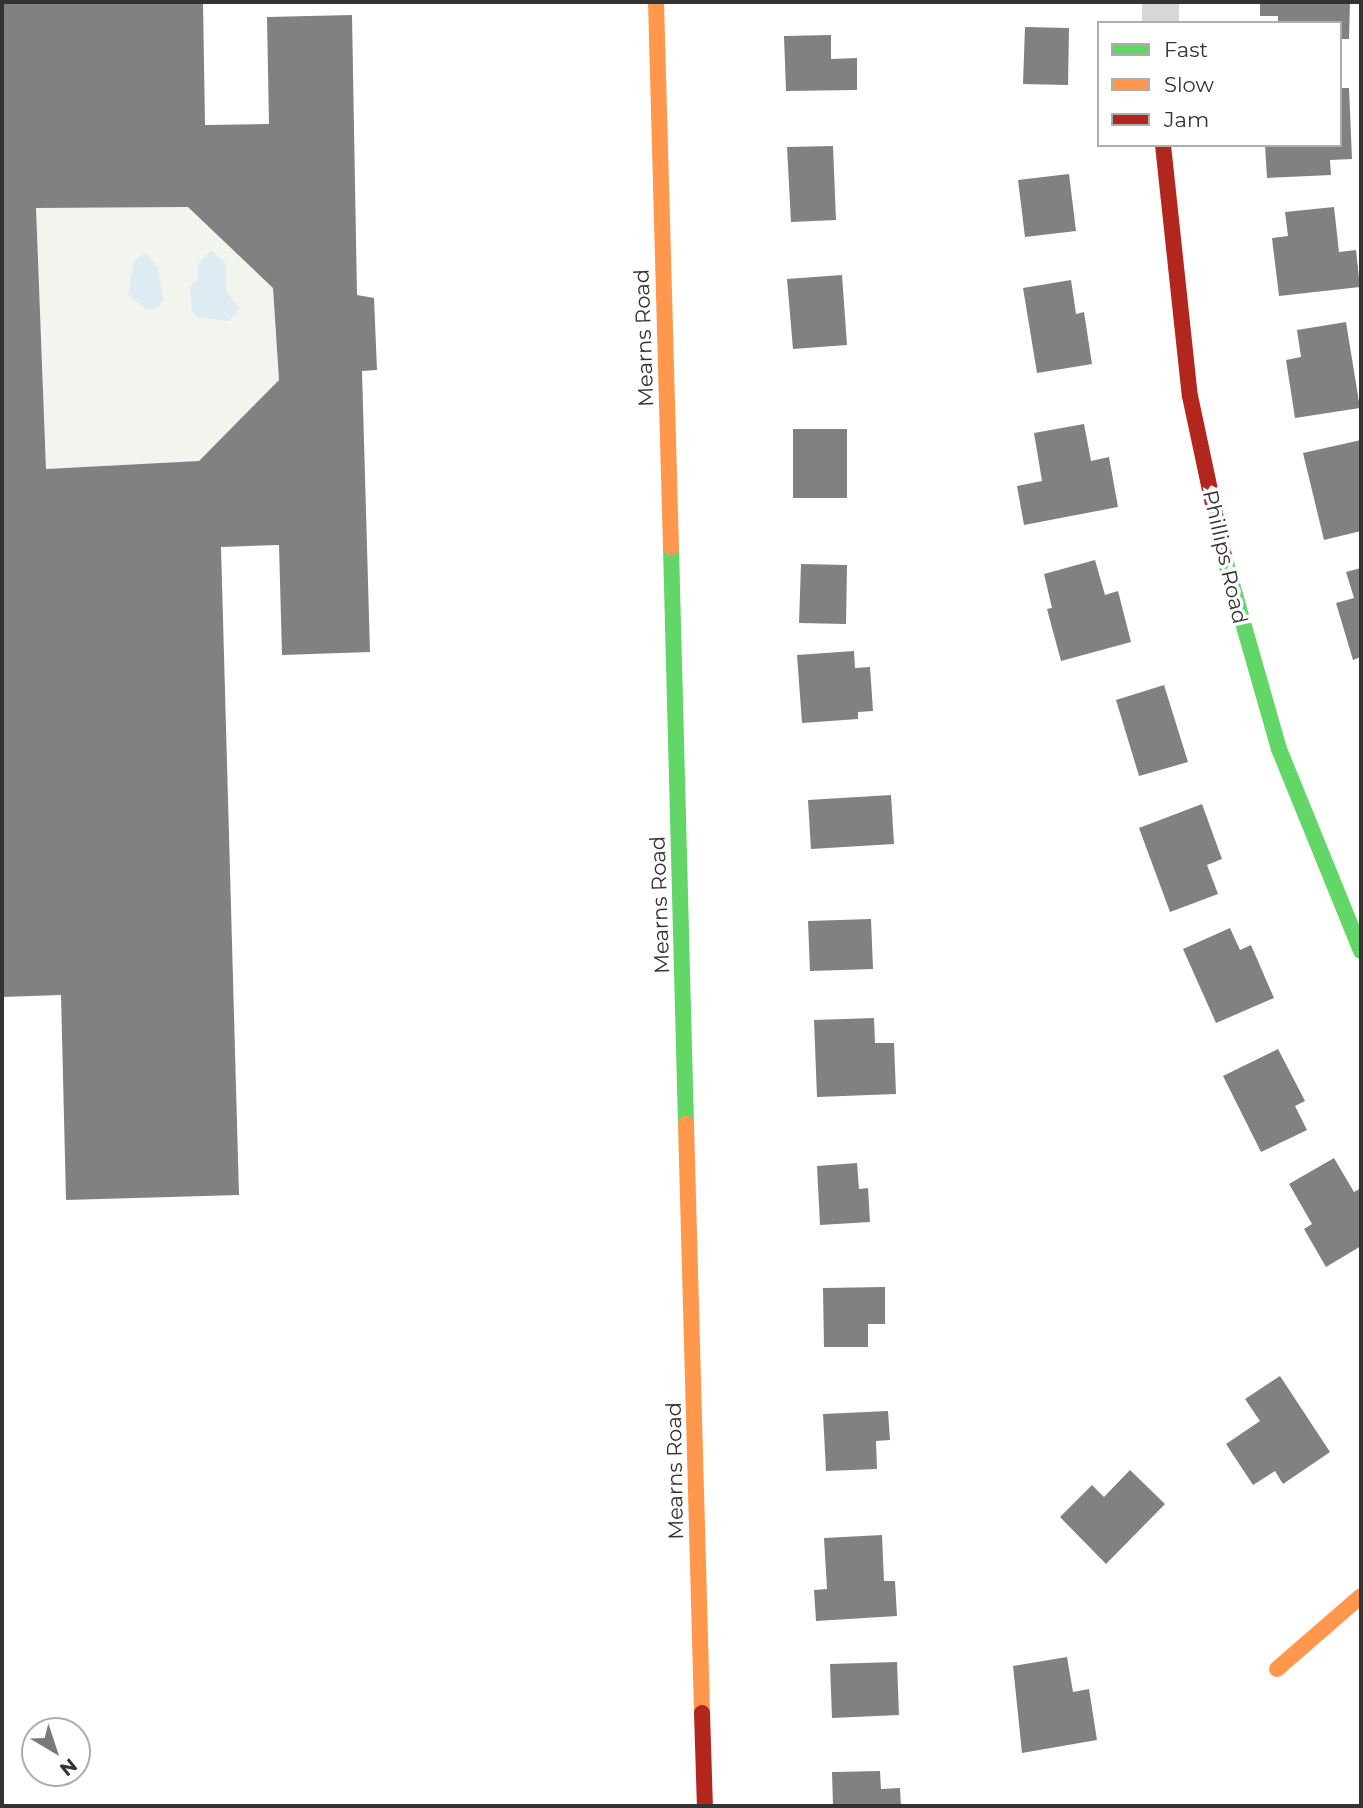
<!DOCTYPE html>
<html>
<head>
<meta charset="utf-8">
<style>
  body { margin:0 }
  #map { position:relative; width:1363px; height:1808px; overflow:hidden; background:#fff; font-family:Montserrat,sans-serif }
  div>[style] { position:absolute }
  .green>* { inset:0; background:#f1f5ed }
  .water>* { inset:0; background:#ddebf3 }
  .building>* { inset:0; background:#818181 }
  .street>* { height:37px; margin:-18.5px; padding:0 18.5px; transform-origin:18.5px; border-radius:18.5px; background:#d7d7d7 }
  .fast>* { height:16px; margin:-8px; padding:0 8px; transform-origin:8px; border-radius:8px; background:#63d668 }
  .slow>* { height:16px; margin:-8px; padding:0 8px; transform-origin:8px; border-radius:8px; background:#ff974d }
  .jam>* { height:16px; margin:-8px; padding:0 8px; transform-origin:8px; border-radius:8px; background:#b3261e }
  span { translate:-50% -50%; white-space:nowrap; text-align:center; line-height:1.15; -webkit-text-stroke:7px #fff; paint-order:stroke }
  .street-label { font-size:21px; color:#333 }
  .frame { position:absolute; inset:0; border:4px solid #333; pointer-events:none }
  .legend { position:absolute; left:1097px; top:21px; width:245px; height:126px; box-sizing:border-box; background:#fff; border:2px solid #adadad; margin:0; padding:9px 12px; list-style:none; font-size:21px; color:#333 }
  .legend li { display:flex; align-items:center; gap:14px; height:35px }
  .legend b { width:35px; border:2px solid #adadad }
  .north { position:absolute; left:21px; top:1717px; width:70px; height:70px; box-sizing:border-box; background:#fff; border:2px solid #adadad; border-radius:50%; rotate:141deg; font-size:19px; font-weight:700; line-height:28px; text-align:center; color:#333 }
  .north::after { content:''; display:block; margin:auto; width:24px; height:32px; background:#7a7a7a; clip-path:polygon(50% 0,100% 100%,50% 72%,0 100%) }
</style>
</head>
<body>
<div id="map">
  <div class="green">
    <i style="clip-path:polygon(188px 207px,273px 288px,279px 380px,199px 461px,46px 469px,36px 208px)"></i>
  </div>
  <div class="water">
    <i style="clip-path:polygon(211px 250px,226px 264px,226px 291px,240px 309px,228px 321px,198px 317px,192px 312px,190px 287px,198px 279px,198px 264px)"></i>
    <i style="clip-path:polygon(145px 253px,158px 267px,163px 299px,159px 307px,147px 310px,128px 295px,134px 261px)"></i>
  </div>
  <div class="building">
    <i style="clip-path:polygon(evenodd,2px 2px,203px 2px,205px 125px,269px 124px,267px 17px,352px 15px,357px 295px,374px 298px,377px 370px,362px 371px,370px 652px,282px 655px,279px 545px,221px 547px,239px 1195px,66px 1200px,61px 995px,2px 997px,2px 2px,188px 207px,273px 288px,279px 380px,199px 461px,46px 469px,36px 208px,188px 207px)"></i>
    <i style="clip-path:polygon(1260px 2px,1350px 2px,1349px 39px,1340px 39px,1340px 23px,1278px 23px,1278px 16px,1260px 16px)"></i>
    <i style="clip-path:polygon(1025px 27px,1069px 28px,1068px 85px,1023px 84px)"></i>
    <i style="clip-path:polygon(831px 35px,831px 59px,857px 58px,857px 90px,786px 91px,784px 36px)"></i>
    <i style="clip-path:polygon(1340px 88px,1349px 88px,1352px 159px,1330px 160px,1331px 175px,1267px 178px,1265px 145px,1340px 145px)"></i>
    <i style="clip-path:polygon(833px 146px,836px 220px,791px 222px,787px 147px)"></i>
    <i style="clip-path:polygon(1069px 174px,1076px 231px,1025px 237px,1018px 180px)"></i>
    <i style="clip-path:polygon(1334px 207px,1339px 252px,1356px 250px,1360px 287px,1279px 296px,1272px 238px,1288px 236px,1285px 212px)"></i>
    <i style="clip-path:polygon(842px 275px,847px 345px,793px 349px,787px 279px)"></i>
    <i style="clip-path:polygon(1071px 280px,1076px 314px,1084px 312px,1092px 364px,1037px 373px,1023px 288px)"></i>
    <i style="clip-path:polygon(1346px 322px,1360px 408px,1295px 418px,1286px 360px,1301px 357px,1297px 330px)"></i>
    <i style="clip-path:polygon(1084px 424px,1091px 461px,1109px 457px,1118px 507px,1024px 525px,1017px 486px,1042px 481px,1034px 433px)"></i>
    <i style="clip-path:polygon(793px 429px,847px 429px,847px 498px,793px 498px)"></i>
    <i style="clip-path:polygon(1361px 440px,1361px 531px,1324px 540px,1303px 453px)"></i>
    <i style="clip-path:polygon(1095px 560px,1105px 595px,1118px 591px,1131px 642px,1061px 661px,1047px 609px,1052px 608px,1044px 574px)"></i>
    <i style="clip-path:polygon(801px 564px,847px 565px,846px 624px,799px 623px)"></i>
    <i style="clip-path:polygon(1361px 568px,1361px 657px,1353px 660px,1336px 603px,1354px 598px,1346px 572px)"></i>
    <i style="clip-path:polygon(854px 651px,855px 668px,870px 667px,873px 711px,858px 712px,858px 719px,802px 723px,797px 655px)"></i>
    <i style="clip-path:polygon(1164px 685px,1188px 762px,1139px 776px,1116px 700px)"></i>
    <i style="clip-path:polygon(891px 795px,894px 844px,811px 849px,808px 800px)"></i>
    <i style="clip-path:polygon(1202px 804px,1222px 859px,1207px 865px,1218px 894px,1170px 912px,1139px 828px)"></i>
    <i style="clip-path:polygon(871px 919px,873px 969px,810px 971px,808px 921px)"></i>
    <i style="clip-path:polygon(1230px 928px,1240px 950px,1251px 945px,1274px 998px,1216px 1023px,1183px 949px)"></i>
    <i style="clip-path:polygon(874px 1018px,875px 1043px,894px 1043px,896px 1094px,817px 1097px,814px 1020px)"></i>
    <i style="clip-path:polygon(1278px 1049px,1305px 1101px,1295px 1106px,1307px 1130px,1261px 1152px,1223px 1076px)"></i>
    <i style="clip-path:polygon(1334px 1158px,1354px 1192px,1361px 1188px,1361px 1246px,1326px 1267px,1304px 1229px,1312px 1224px,1289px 1184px)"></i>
    <i style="clip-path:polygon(857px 1163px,859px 1189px,868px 1188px,870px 1222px,820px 1225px,817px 1166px)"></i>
    <i style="clip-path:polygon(885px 1287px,885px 1324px,868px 1324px,868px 1347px,824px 1347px,823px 1288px)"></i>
    <i style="clip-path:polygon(1280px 1376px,1330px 1452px,1283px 1484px,1275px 1471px,1253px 1485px,1226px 1444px,1260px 1421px,1245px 1399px)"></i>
    <i style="clip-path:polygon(888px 1411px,890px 1440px,876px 1441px,877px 1469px,826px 1471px,823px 1414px)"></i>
    <i style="clip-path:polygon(1130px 1470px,1165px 1504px,1106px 1564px,1060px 1517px,1092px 1485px,1104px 1497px)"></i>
    <i style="clip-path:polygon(882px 1535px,884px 1581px,895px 1581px,897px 1616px,816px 1621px,814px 1590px,827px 1589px,824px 1538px)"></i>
    <i style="clip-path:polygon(1067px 1657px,1073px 1692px,1089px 1689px,1097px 1740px,1022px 1753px,1013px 1666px)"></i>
    <i style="clip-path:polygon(897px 1662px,899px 1715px,832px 1718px,830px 1664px)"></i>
    <i style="clip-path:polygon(880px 1771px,881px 1789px,900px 1788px,901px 1806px,833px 1806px,832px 1772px)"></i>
  </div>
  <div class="street">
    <i style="left:1160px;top:23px;width:21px;rotate:-90deg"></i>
  </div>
  <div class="fast">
    <i style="left:671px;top:548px;width:576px;rotate:88.51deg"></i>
    <i style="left:1224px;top:556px;width:201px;rotate:74.1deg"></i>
    <i style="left:1279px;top:749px;width:218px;rotate:67.9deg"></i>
  </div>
  <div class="slow">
    <i style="left:656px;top:2px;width:546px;rotate:88.43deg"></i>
    <i style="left:686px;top:1124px;width:589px;rotate:88.44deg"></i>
    <i style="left:1277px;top:1669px;width:111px;rotate:-41deg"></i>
  </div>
  <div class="jam">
    <i style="left:1163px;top:145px;width:252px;rotate:83.9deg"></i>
    <i style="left:1190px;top:396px;width:164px;rotate:78deg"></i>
    <i style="left:702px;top:1713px;width:93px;rotate:88.2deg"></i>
  </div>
  <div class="street-label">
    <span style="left:644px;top:338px;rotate:-92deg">Mearns Road</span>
    <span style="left:1225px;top:557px;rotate:77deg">Phillips Road</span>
    <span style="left:660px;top:905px;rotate:-92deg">Mearns Road</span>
    <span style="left:675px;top:1471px;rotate:-91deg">Mearns Road</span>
  </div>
  <div class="frame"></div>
  <ul class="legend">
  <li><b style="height:9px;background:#63d668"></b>Fast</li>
  <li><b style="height:9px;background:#ff974d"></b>Slow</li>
  <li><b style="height:9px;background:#b3261e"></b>Jam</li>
  </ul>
  <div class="north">N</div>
</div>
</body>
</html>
